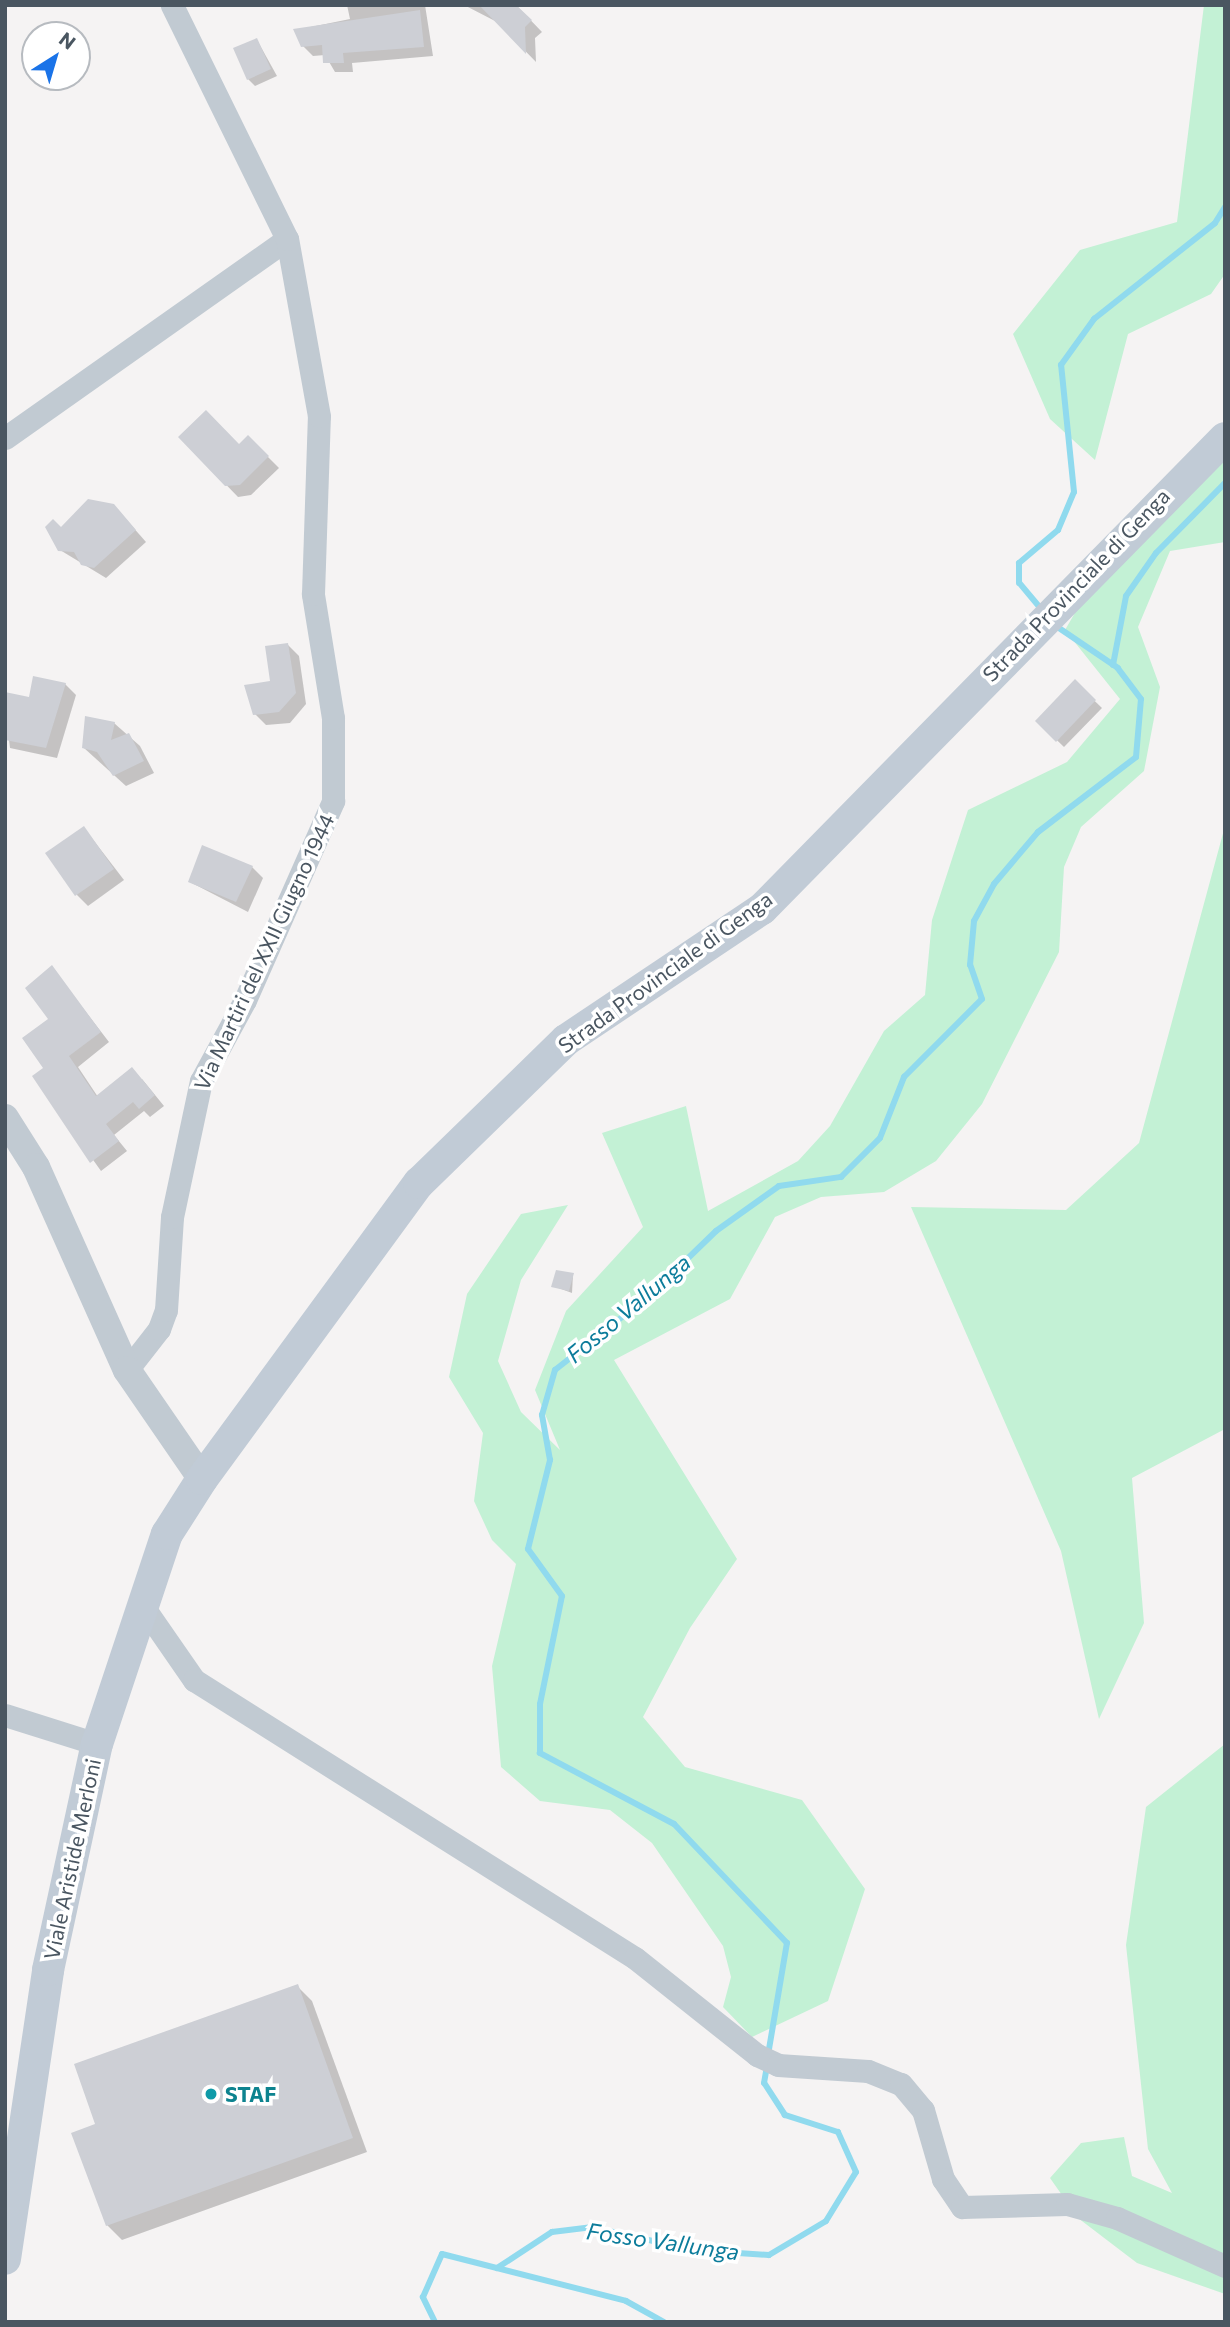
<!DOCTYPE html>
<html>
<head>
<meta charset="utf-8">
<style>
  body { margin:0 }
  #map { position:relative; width:1230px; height:2327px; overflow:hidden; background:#f5f3f3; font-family:Commissioner,sans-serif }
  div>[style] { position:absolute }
  .green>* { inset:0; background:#c3f1d5 }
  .shadow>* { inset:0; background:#0003 }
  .stream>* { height:6px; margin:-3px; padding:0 3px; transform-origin:3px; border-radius:3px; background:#90daee }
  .building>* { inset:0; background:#cdcfd5 }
  .minor>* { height:23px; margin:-11.5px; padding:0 11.5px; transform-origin:11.5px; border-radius:11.5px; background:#c1cad2 }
  .tertiary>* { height:28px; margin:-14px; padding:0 14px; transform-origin:14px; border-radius:14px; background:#c1cad2 }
  .secondary>* { height:32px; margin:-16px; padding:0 16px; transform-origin:16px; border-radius:16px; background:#c1cbd6 }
  .dots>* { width:19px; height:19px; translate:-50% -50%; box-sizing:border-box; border:4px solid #fff; border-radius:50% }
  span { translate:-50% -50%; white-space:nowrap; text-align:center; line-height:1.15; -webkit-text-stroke:7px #fff; paint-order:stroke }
  .street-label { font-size:21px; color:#4a5661 }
  .culture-label { font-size:21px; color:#0d838f; font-weight:700 }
  .left { translate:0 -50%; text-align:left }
  .water-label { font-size:23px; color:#0c7c9b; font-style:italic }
  .frame { position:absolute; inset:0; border:7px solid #4a5661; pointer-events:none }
  .north { position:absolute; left:21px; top:21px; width:70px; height:70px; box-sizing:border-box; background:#fff; border:2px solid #b7bbc0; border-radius:50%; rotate:37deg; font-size:19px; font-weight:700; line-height:28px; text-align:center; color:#4a5661 }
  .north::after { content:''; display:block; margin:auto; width:24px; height:32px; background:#1a73e8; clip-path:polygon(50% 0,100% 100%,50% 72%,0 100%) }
</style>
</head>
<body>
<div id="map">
  <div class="green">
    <i style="clip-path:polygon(1204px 5px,1225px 5px,1225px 274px,1211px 294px,1128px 334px,1095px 460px,1050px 419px,1013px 334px,1080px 250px,1177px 222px)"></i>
    <i style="clip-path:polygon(1225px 451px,1225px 542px,1170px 551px,1138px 627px,1160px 687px,1144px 771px,1081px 827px,1064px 867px,1059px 952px,982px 1104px,936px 1161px,884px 1192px,821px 1197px,775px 1217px,730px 1299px,614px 1360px,737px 1559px,690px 1628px,643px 1717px,685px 1767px,802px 1800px,865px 1889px,828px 2001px,752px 2037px,723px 2007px,731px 1977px,723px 1946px,652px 1843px,610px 1810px,540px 1801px,501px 1767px,492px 1666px,516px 1564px,492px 1540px,474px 1501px,483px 1433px,449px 1377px,467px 1294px,521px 1214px,568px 1205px,521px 1280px,498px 1361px,521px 1412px,560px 1450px,535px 1390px,566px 1311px,643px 1227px,602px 1133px,686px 1106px,708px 1211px,798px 1161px,830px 1126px,884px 1031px,925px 995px,932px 920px,968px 810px,1067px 762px,1120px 699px,1065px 630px,1101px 568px)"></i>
    <i style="clip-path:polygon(1225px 826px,1225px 1429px,1132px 1478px,1144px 1623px,1099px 1719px,1061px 1551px,911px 1207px,1066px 1210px,1139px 1143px)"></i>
    <i style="clip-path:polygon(1225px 1744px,1225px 2294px,1137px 2263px,1078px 2218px,1050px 2178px,1081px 2143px,1124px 2137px,1132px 2176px,1172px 2193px,1148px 2149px,1126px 1945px,1146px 1807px)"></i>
  </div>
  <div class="shadow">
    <i style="clip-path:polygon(347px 5px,425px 5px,433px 56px,352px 63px,353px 72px,335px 72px,325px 55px,313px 56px,303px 46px,296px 30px,350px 19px)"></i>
    <i style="clip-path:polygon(464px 5px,516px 5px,542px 32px,535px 38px,536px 62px,497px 22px)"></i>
    <i style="clip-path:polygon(257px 40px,277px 76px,255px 86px,248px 79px)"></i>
    <i style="clip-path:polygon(180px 437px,239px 446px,248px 437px,279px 468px,251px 495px,238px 497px)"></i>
    <i style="clip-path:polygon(124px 517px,146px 542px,106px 578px,60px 550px,61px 529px)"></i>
    <i style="clip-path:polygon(288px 645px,299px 656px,306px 704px,290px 723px,266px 725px,255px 714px)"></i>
    <i style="clip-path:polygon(1075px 682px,1102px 708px,1064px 747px,1037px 721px)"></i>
    <i style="clip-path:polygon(65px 684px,76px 695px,57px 758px,10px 748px,5px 708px)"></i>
    <i style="clip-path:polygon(114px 723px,140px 746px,154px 773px,126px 786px,84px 748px)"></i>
    <i style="clip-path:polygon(84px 828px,124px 880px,88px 906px,77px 895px)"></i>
    <i style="clip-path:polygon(252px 867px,263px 878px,248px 912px,190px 882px)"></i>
    <i style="clip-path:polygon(52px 968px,109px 1042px,78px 1067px,98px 1097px,142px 1079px,164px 1106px,150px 1117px,144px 1111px,114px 1135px,127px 1151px,101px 1171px,34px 1077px,45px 1069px)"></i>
    <i style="clip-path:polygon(573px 1274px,572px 1293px,553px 1286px)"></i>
    <i style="clip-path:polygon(297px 1986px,312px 2001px,367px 2152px,122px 2240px,107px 2225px,98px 2125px)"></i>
  </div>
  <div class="stream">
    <i style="left:1042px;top:610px;width:35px;rotate:-130deg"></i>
    <i style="left:1019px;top:583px;width:20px;rotate:-90deg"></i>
    <i style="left:1019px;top:563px;width:51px;rotate:-40.2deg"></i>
    <i style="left:1058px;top:530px;width:41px;rotate:-67.2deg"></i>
    <i style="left:1074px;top:492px;width:128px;rotate:-95.8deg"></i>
    <i style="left:1061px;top:365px;width:57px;rotate:-54.3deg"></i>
    <i style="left:1094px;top:319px;width:154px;rotate:-38.4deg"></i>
    <i style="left:1215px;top:223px;width:19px;rotate:-58deg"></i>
    <i style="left:1113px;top:665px;width:70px;rotate:-79.3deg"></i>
    <i style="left:1126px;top:596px;width:52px;rotate:-55.1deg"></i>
    <i style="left:1156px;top:553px;width:98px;rotate:-45.4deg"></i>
    <i style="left:768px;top:2055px;width:114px;rotate:-80.4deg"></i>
    <i style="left:787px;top:1943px;width:164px;rotate:-133.5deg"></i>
    <i style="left:674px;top:1824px;width:152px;rotate:-152.1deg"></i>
    <i style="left:540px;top:1753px;width:49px;rotate:-90deg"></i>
    <i style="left:540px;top:1704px;width:110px;rotate:-78.5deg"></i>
    <i style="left:562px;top:1596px;width:58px;rotate:-125.9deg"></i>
    <i style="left:528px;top:1549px;width:92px;rotate:-76.1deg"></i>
    <i style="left:550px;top:1460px;width:46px;rotate:-100.1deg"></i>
    <i style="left:542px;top:1415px;width:47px;rotate:-73.9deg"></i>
    <i style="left:555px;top:1370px;width:121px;rotate:-38.3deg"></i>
    <i style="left:650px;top:1295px;width:92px;rotate:-44.1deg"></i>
    <i style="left:716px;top:1231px;width:77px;rotate:-35.5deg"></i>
    <i style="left:779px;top:1186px;width:63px;rotate:-8.3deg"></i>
    <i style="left:841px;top:1177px;width:55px;rotate:-45deg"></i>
    <i style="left:880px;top:1138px;width:66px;rotate:-68.5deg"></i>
    <i style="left:904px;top:1077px;width:110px;rotate:-45deg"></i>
    <i style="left:982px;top:999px;width:36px;rotate:-109deg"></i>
    <i style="left:970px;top:965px;width:44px;rotate:-84.8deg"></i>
    <i style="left:974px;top:921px;width:42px;rotate:-61.6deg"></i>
    <i style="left:994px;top:884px;width:68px;rotate:-49.8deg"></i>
    <i style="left:1038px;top:832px;width:123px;rotate:-37.4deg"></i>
    <i style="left:1136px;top:757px;width:58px;rotate:-85.1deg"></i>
    <i style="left:1141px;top:699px;width:39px;rotate:-127deg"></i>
    <i style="left:1118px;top:668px;width:78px;rotate:-145.9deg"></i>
    <i style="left:497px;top:2268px;width:66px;rotate:-33.2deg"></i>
    <i style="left:552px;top:2232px;width:39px;rotate:-7deg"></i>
    <i style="left:591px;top:2227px;width:105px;rotate:12.7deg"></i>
    <i style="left:693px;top:2250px;width:76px;rotate:3.8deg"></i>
    <i style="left:769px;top:2255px;width:66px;rotate:-30.8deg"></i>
    <i style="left:826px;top:2221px;width:57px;rotate:-58.5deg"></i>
    <i style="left:856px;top:2172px;width:44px;rotate:-114.2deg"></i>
    <i style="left:838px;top:2132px;width:56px;rotate:-162.2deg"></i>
    <i style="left:785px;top:2115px;width:38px;rotate:-123deg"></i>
    <i style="left:764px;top:2083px;width:17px;rotate:-80deg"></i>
    <i style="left:435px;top:2322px;width:28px;rotate:-116deg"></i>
    <i style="left:423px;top:2297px;width:47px;rotate:-66.2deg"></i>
    <i style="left:442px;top:2254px;width:190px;rotate:14.3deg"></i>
    <i style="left:626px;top:2301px;width:43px;rotate:28.9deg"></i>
  </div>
  <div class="building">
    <i style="clip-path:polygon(479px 5px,516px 5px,532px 20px,525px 27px,526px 54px)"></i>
    <i style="clip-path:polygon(420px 10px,424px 47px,343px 53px,344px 63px,323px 63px,322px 45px,301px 47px,293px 29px)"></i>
    <i style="clip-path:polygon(257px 38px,271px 69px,247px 80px,233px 48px)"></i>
    <i style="clip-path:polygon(206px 410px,239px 444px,248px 435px,269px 456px,240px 485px,225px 486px,178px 437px)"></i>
    <i style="clip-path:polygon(88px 499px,114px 504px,136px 530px,94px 568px,81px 565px,74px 552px,58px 551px,45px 527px,53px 519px,61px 527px)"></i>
    <i style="clip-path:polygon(288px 643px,296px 693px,279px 712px,253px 715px,244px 685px,270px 681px,265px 646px)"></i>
    <i style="clip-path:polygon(33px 676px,66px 683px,46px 748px,5px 740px,5px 692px,29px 697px)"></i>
    <i style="clip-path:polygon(1075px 679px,1096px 700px,1056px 742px,1035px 721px)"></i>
    <i style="clip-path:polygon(85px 716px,115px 722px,111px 740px,129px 733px,144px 761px,113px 776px,97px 752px,82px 748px)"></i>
    <i style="clip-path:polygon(84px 826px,114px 869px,75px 896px,45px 853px)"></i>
    <i style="clip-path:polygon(202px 845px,253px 866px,236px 902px,188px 882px)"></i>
    <i style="clip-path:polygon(52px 965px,101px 1032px,69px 1056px,96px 1096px,132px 1067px,155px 1095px,139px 1109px,133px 1102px,106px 1124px,119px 1141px,90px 1163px,32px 1076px,43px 1068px,22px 1038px,48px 1019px,25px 988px)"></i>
    <i style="clip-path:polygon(556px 1270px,574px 1273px,569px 1291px,551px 1287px)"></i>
    <i style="clip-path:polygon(298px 1984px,353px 2138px,106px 2226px,71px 2133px,95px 2124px,74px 2064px)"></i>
  </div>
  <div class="minor">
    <i style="left:5px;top:438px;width:345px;rotate:-35.2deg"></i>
    <i style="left:127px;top:1370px;width:52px;rotate:-52deg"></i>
    <i style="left:159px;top:1329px;width:20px;rotate:-70deg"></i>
    <i style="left:166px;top:1310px;width:93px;rotate:-86.3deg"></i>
    <i style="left:172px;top:1217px;width:139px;rotate:-78deg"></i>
    <i style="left:201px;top:1081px;width:92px;rotate:-61.5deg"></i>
    <i style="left:245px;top:1000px;width:218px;rotate:-66.1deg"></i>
    <i style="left:333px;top:801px;width:83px;rotate:-90deg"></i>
    <i style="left:333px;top:718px;width:126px;rotate:-99.2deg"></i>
    <i style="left:313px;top:594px;width:178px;rotate:-88.1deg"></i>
    <i style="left:319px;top:416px;width:180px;rotate:-100.2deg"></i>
    <i style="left:287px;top:239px;width:261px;rotate:-116.2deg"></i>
    <i style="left:140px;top:1602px;width:95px;rotate:55.3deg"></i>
    <i style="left:194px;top:1680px;width:521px;rotate:32.23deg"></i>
    <i style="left:635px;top:1958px;width:156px;rotate:38.5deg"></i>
    <i style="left:757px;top:2055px;width:23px;rotate:25deg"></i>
    <i style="left:778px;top:2065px;width:90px;rotate:3.8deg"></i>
    <i style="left:868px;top:2071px;width:35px;rotate:22deg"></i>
    <i style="left:901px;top:2084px;width:34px;rotate:50deg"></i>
    <i style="left:923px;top:2110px;width:72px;rotate:73.8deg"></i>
    <i style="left:943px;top:2179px;width:34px;rotate:56deg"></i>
    <i style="left:962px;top:2207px;width:105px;rotate:-1.6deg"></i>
    <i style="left:1067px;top:2204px;width:52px;rotate:15.6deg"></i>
    <i style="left:1117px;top:2218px;width:118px;rotate:24deg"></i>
    <i style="left:5px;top:1715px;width:96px;rotate:17.5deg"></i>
  </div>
  <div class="tertiary">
    <i style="left:5px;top:1118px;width:58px;rotate:57.7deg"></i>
    <i style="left:36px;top:1167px;width:222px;rotate:65.9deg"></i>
    <i style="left:127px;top:1370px;width:132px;rotate:55.5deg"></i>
  </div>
  <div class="secondary">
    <i style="left:5px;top:2259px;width:292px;rotate:-81.5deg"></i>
    <i style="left:48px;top:1970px;width:231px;rotate:-77.8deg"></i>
    <i style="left:97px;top:1744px;width:221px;rotate:-71.6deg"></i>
    <i style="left:167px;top:1534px;width:65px;rotate:-57.5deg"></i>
    <i style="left:202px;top:1479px;width:367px;rotate:-53.8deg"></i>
    <i style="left:419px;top:1183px;width:205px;rotate:-44.2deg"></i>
    <i style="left:566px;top:1040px;width:236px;rotate:-33.8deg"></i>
    <i style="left:762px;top:909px;width:660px;rotate:-45.49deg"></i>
  </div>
  <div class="dots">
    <i style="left:211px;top:2094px;background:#0f9aa8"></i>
  </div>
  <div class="street-label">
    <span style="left:1076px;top:585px;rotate:-46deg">Strada Provinciale di Genga</span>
    <span style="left:264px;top:952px;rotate:-65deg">Via Martiri del XXII Giugno 1944</span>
    <span style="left:665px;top:972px;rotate:-36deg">Strada Provinciale di Genga</span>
    <span style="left:72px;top:1859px;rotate:-78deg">Viale Aristide Merloni</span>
  </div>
  <div class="culture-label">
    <span class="left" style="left:225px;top:2094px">STAF</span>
  </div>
  <div class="water-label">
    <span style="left:628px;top:1308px;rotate:-40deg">Fosso Vallunga</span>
    <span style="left:663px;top:2241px;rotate:8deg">Fosso Vallunga</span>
  </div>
  <div class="frame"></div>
  <div class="north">N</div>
</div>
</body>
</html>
